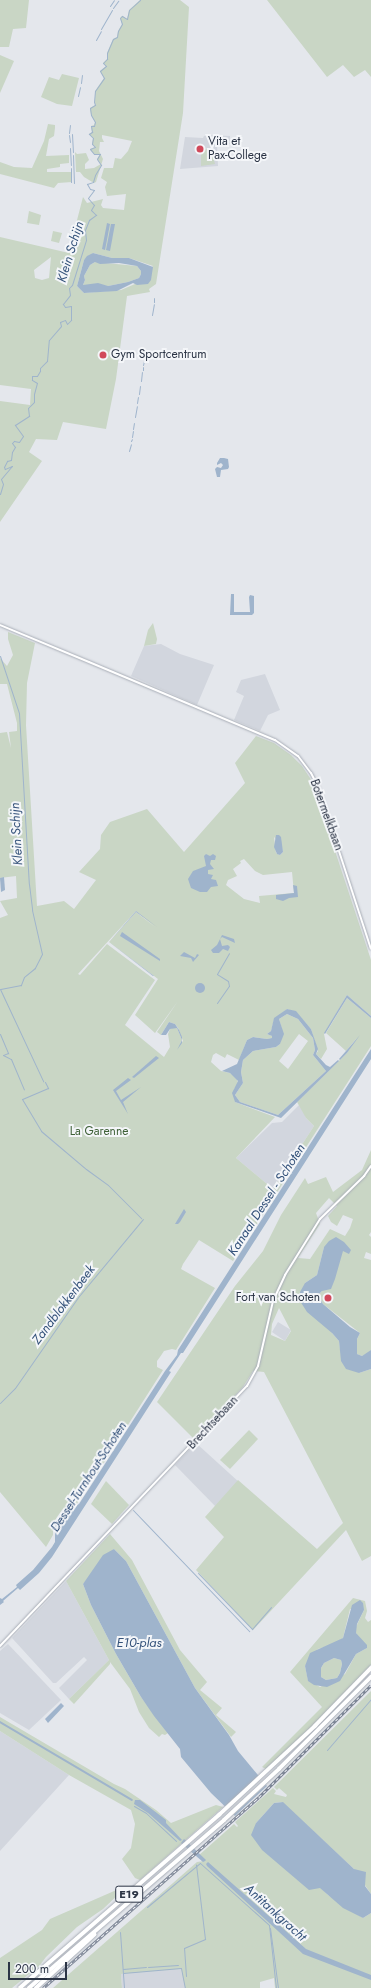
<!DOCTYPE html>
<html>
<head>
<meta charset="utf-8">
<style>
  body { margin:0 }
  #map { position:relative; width:371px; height:1988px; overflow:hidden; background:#e4e7ec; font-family:Jost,sans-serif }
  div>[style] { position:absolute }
  .built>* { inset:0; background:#d2d6de }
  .green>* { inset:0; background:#c9d6c5 }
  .water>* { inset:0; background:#9fb4cc }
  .round { border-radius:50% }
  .pier>* { inset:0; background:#e4e7ec }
  .stream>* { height:1px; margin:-0.5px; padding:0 0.5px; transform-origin:0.5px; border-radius:0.5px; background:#9fb4cc }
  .canal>* { height:2px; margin:-1px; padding:0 1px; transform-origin:1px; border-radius:1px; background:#9fb4cc }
  .roads { filter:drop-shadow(0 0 1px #a9aeb7) drop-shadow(0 0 1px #a9aeb7) }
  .secondary>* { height:2px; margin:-1px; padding:0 1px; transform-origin:1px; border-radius:1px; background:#fff }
  .highway>* { height:3.5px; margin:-1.75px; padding:0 1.75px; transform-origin:1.75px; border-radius:1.75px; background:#fff }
  .rail>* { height:2.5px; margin-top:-1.25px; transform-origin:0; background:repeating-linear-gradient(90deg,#f4f6f9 0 3px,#7d8696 0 6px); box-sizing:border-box; border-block:1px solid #7d8696 }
  .dots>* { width:11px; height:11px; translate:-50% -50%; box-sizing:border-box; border:2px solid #f4f6f9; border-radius:50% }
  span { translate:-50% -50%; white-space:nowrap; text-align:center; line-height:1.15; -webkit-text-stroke:4px #f4f6f9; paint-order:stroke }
  .shield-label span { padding:1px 3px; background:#f4f6f9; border:1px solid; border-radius:3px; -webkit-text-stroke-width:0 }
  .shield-label { font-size:11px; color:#2b3445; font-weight:700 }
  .poi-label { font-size:12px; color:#2b3445 }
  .left { translate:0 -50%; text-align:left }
  .right { translate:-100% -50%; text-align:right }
  .street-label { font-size:12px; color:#2b3445 }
  .park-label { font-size:12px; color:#3f6138 }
  .water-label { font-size:13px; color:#34527a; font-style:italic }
  .scale { position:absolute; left:8px; top:1962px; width:59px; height:18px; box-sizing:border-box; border:2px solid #2b3445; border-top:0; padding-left:5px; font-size:12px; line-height:14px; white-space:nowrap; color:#2b3445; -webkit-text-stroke:3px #f4f6f9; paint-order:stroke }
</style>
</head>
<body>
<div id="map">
  <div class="built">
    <i style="clip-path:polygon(208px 135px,230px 136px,230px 144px,217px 146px,218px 166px,180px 169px,185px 137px,203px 138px,204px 136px)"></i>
    <i style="clip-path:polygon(161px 644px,180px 654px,214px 665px,197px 705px,131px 676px,144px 646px)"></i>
    <i style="clip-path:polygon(265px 674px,280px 710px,268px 715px,260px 731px,234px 720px,244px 696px,236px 692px,241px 680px)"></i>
    <i style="clip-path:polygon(301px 1103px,306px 1118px,314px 1126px,273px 1189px,236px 1158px,272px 1123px,282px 1122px)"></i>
    <i style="clip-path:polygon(278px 1322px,291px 1330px,285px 1341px,272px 1332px)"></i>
    <i style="clip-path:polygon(196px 1443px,240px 1483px,216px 1507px,175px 1465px)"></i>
    <i style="clip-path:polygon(66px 1581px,109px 1660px,69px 1699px,59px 1688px,87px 1660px,84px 1657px,56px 1683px,53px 1683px,12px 1638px)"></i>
    <i style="clip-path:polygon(8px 1644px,61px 1700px,29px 1730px,0 1713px,0 1651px)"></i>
    <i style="clip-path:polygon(0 1731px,69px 1775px,0 1851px)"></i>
    <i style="clip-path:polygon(181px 1969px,185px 1988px,122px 1988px,121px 1974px)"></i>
  </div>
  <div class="green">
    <i style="clip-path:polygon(0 0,29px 0,26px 28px,13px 29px,9px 47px,0 47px)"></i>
    <i style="clip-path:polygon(evenodd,140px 0,180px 0,189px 7px,183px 113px,156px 284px,149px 289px,150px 292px,127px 296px,116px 379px,106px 429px,63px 422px,57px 440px,36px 439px,29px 452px,42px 461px,0 522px,0 401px,30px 405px,31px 389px,0 385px,0 237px,69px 253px,69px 247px,76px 234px,76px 224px,83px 197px,87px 203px,103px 199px,101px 205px,103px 208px,124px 210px,126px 194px,107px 196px,105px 187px,107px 182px,101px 178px,104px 168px,113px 168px,115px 158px,121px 159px,128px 151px,132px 141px,102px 135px,102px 138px,104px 142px,100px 142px,99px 151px,103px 159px,96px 182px,94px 183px,84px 177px,80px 172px,76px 172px,75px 152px,77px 154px,86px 153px,89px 160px,85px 164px,85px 169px,94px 168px,101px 164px,97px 159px,100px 154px,94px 154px,90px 149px,95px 147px,92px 144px,93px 138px,89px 134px,92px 132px,91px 126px,94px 125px,95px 122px,91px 115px,90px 108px,95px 105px,95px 91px,104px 78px,100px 71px,106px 66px,103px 63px,107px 59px,107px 53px,113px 39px,117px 37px,118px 31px,122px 24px,120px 18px,122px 16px,127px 19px,129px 10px,140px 0,93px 253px,112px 258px,129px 258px,153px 266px,135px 284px,121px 290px,84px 293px,77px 286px,84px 260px,93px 253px,140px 0,51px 257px,49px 278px,42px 280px,35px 278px,34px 270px,51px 257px)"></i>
    <i style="clip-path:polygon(267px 0,371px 0,371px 77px,365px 70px,354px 77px,343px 65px,327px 77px)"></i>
    <i style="clip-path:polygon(0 55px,14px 61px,0 93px)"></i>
    <i style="clip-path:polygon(62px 74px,79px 78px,72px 106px,57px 104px,41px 97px,49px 77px,59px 80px)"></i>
    <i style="clip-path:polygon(48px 124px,55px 125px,55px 128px,54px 136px,49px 139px,46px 156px,69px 155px,69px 163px,60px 164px,60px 167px,47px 169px,47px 172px,71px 172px,72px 182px,58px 183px,54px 188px,0 174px,0 162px,14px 167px,32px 168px,44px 141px)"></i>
    <i style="clip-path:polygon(201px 149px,211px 149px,215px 164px,201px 166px)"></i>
    <i style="clip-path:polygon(29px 211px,41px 215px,39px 225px,27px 223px)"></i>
    <i style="clip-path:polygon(53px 231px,62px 233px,59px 243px,51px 241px)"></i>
    <i style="clip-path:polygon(95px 262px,137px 266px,141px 271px,141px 274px,139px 278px,128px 282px,108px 286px,83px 285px,85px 280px,84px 276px,90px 265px)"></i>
    <i style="clip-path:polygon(153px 623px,157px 639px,156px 644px,144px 646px,148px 630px)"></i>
    <i style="clip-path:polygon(evenodd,8px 632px,35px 643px,27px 683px,26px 725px,37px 906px,64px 901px,74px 909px,96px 880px,79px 872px,100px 849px,101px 835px,110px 822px,147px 809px,184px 852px,245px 783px,235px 763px,256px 736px,274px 743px,291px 755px,302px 766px,312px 781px,371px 960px,371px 1016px,347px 995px,324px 1034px,327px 1049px,321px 1059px,316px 1054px,318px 1051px,311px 1029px,296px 1012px,287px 1009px,274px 1020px,271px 1031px,267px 1034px,272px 1036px,272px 1038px,267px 1039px,253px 1037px,247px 1040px,239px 1060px,227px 1054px,225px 1058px,216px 1053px,213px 1055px,211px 1062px,221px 1071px,230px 1073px,237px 1078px,238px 1084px,234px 1089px,235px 1102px,275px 1117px,236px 1158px,273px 1189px,314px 1126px,306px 1118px,297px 1102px,347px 1053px,357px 1038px,346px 1051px,326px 1033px,347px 998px,371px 1018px,371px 1046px,233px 1261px,199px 1240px,183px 1264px,181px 1269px,215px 1288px,176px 1350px,172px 1349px,164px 1351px,160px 1357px,157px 1361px,157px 1367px,163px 1370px,80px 1500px,75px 1505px,62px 1510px,57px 1517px,53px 1524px,53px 1535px,46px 1547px,0 1492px,0 918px,8px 915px,0 901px,17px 898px,16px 876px,0 878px,0 733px,7px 732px,11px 748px,9px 732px,17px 731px,17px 723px,7px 684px,0 684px,0 658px,7px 666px,13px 655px,8px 639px,8px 632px,274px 837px,281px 844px,283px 852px,280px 855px,276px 853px,274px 837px,8px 632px,244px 859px,255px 871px,263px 875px,292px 872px,294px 893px,259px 896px,260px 903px,244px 899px,226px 885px,228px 880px,237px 876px,233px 869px,241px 863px,240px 861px,244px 859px,8px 632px,136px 911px,155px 927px,136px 912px,109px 942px,158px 979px,135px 1015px,155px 1033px,178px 1001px,157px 1032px,161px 1035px,169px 1022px,175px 1024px,178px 1028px,183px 1041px,180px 1044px,182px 1040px,177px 1028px,175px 1027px,170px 1029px,168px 1034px,170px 1047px,164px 1057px,125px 1025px,155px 980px,107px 944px,80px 975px,78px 974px,136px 911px)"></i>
    <i style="clip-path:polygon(evenodd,287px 1014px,298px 1019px,313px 1038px,315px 1050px,313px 1055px,326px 1071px,278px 1115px,240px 1102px,235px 1095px,243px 1083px,241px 1072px,243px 1060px,253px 1051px,276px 1047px,280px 1044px,282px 1029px,279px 1019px,287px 1014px,299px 1034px,308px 1041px,288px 1069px,279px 1061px,299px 1034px)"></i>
    <i style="clip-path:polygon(evenodd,371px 1150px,371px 1232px,369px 1235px,371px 1237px,371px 1254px,366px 1252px,364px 1258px,371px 1260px,371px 1350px,369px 1353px,362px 1356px,357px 1354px,357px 1339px,360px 1333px,323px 1304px,318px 1295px,322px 1291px,343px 1250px,351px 1251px,324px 1247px,317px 1275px,305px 1283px,332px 1333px,339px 1341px,340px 1349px,359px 1373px,371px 1369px,371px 1556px,362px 1561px,346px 1530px,253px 1630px,196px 1570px,224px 1537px,205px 1517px,238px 1480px,317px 1549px,343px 1523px,264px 1372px,253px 1371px,243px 1387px,194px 1439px,157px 1402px,235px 1286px,263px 1251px,281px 1215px,305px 1178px,308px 1184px,326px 1177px,333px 1192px,362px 1170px,371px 1150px,329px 1198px,337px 1206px,328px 1216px,331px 1222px,337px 1226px,343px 1215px,353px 1219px,350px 1228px,345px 1236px,330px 1229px,310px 1259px,298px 1258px,320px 1224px,316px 1213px,329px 1198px,371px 1150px,279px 1308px,291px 1331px,285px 1341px,271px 1335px,272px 1324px,279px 1308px)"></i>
    <i style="clip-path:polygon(249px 1430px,258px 1439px,230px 1469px,220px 1460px)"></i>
    <i style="clip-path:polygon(106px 1481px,129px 1505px,112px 1524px,91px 1504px)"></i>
    <i style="clip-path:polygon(110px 1534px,132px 1560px,180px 1650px,207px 1682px,200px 1690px,222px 1708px,216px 1715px,236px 1732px,231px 1737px,195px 1688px,126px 1561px,114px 1549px,83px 1584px,91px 1605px,116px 1654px,141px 1697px,168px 1733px,165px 1735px,162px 1734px,159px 1737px,149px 1728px,139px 1712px,130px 1689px,110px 1662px,110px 1664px,74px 1704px,69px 1699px,109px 1660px,66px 1581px)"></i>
    <i style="clip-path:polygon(evenodd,353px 1598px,365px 1601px,367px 1611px,365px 1618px,368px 1622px,371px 1620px,371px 1665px,314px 1724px,266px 1769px,262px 1767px,322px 1707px,290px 1672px,353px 1598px,350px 1609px,364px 1610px,355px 1629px,357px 1636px,367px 1648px,356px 1654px,345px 1674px,320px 1687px,308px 1680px,305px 1666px,318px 1649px,334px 1644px,343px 1638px,350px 1609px)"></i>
    <i style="clip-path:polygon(334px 1658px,341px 1660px,342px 1664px,340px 1673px,337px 1678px,326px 1680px,321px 1677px,321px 1668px,324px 1663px)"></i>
    <i style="clip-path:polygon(371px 1691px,371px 1894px,354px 1869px,282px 1802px,274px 1803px,256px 1823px,328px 1895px,363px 1918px,371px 1913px,371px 1988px,275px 1988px,274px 1978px,260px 1982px,260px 1988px,185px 1988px,181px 1969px,121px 1974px,122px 1988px,53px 1988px,197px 1862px,204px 1861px,198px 1856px,234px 1824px,237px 1827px,238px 1826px,235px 1822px,273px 1788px,276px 1791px,274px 1794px,286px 1797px,287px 1795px,279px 1788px,277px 1790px,274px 1787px)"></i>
    <i style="clip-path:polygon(0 1717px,114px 1784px,125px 1789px,156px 1810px,171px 1823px,216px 1805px,223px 1807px,140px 1880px,135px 1878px,122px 1859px,131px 1848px,135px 1824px,131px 1810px,69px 1775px,0 1731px)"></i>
    <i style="clip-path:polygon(121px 1888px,123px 1890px,103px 1909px,77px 1927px,46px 1957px,40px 1965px,12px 1988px,0 1988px,0 1958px,42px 1930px,50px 1919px)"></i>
  </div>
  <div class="water">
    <i style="clip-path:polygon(107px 223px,110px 224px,105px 250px,102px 249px)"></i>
    <i style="clip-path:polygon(111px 224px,115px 224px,110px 251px,106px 250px)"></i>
    <i style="clip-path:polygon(evenodd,93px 253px,112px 258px,129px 258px,153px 267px,151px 280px,148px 284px,137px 285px,133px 283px,117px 291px,84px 293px,77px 286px,84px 260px,87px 256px,93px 253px,95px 262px,100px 264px,119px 263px,137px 266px,141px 271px,141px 274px,139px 278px,128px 282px,108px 286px,98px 283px,83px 285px,85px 280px,84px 276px,90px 265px,95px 262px)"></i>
    <i style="clip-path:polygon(224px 458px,228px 459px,229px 467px,228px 469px,221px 470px,220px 477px,217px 477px,215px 469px,217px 467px,221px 468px,223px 465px,221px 463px,217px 465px,217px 463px,220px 458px)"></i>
    <i style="clip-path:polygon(231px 594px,234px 594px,234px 612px,250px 612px,249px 597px,250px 595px,254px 596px,254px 613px,252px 615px,230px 615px)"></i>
    <i style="clip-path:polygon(276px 835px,279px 835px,281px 837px,283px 852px,280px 855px,277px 854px,274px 847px)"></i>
    <i style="clip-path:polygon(206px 854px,210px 856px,213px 854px,216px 856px,215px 860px,211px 860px,210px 864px,214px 869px,208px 870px,208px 874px,213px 875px,211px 879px,216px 880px,218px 886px,211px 887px,207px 892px,200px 892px,191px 888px,188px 879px,193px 871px,206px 866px,204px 856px)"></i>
    <i style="clip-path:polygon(4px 877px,5px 890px,1px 892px,0 878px)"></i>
    <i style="clip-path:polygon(293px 885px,297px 886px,298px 897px,289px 898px,283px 901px,276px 899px,276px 895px,294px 893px)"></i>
    <i style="clip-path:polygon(136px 911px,157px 927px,136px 912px,110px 941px)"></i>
    <i style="clip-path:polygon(122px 932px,160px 959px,160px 961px,120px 936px)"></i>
    <i style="clip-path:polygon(222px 935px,234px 939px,235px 943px,222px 937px,220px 939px,222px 946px,228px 945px,230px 947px,228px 951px,223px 949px,219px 953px,213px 953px,211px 950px,217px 945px)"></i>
    <i style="clip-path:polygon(109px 942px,154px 976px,153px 976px)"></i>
    <i style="clip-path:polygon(184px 952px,195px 958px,197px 954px,199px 955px,193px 962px,191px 958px,180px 956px)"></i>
    <i class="round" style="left:195px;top:983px;width:10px;height:10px"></i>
    <i style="clip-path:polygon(347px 995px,371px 1016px,371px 1018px,347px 998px,325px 1034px,324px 1033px)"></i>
    <i style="clip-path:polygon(evenodd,287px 1009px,296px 1011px,311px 1029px,318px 1049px,316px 1054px,326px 1065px,330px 1067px,338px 1060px,339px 1061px,281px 1118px,235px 1102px,232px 1093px,238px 1081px,230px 1073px,222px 1071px,237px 1064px,247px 1040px,253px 1037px,267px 1039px,272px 1038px,272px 1036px,267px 1034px,271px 1031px,274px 1018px,287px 1009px,287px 1014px,298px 1019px,313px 1038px,315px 1050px,313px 1055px,326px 1071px,278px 1115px,240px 1102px,235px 1095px,243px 1083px,241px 1072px,243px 1060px,253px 1051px,276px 1047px,280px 1044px,284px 1034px,279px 1019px,287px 1014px)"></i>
    <i style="clip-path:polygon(169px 1022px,175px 1024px,179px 1030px,182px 1037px,182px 1043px,177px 1050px,182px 1040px,177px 1028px,170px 1029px,166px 1035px,161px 1035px)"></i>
    <i style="clip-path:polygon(360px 1035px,347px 1053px,340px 1060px,339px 1059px)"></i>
    <i style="clip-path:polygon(371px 1049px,371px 1059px,183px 1353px,181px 1353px,169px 1371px,171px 1372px,52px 1557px,39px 1573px,20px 1590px,18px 1588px,3px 1601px,4px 1602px,0 1605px,0 1598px,2px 1599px,17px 1587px,16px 1585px,33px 1570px,52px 1547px,55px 1542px,55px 1524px,58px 1519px,63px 1512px,79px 1504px,165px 1371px,177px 1355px,178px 1350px)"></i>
    <i style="clip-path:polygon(156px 1056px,159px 1058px,134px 1078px,132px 1077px)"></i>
    <i style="clip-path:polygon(128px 1078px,131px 1080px,116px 1091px,121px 1100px,141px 1087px,123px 1102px,128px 1114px,113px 1090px)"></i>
    <i style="clip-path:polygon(184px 1209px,186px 1212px,180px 1222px,178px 1224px,175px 1224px)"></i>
    <i style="clip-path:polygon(336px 1237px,344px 1242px,351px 1250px,349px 1254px,343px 1251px,335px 1279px,331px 1289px,322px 1291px,318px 1295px,323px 1304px,350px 1327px,360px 1333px,357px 1339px,357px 1354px,362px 1356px,371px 1350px,371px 1369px,359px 1373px,346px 1369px,341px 1361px,339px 1341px,332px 1333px,307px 1312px,300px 1301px,300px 1292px,305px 1283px,317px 1275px,324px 1247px,329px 1241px)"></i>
    <i style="clip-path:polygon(114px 1549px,126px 1561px,195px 1688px,229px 1735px,238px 1751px,267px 1786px,235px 1816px,211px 1793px,181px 1757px,180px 1749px,154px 1716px,141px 1697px,116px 1654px,91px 1605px,83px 1584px,103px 1555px)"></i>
    <i style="clip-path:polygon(evenodd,360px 1600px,363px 1603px,364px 1610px,357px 1624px,356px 1633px,367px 1645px,367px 1648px,356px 1654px,340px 1681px,327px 1687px,314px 1685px,308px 1681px,305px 1666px,310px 1653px,343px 1638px,352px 1605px,360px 1600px,334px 1658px,341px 1660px,342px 1664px,340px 1673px,337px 1678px,326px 1680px,321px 1677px,321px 1668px,324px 1663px,334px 1658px)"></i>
    <i style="clip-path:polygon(61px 1703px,64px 1706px,48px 1723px,45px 1719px)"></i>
    <i style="clip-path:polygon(135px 1800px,140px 1800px,166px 1820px,166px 1823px,182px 1840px,180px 1841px,148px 1813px,134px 1804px)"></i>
    <i style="clip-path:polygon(283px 1802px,354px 1869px,366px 1872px,365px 1886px,371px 1894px,371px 1913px,363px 1918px,343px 1908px,320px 1888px,309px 1890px,262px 1850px,251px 1835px,256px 1823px,274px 1803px)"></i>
    <i style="clip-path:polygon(184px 1839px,206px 1860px,205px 1861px,203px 1862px,181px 1843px)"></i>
    <i style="clip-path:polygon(208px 1862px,306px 1949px,371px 1975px,371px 1980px,303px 1954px,207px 1866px,206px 1864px)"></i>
  </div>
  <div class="pier">
    <i style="clip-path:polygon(260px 1775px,268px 1783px,232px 1816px,223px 1808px)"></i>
  </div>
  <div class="stream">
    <i style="left:110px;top:6px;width:7px;rotate:-56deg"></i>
    <i style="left:113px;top:8px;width:9px;rotate:-54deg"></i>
    <i style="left:101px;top:29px;width:22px;rotate:-60deg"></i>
    <i style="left:96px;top:40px;width:10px;rotate:-61deg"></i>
    <i style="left:81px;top:83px;width:8px;rotate:-83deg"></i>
    <i style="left:78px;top:96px;width:9px;rotate:-77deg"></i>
    <i style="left:69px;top:133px;width:8px;rotate:-83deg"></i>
    <i style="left:72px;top:134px;width:18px;rotate:87deg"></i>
    <i style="left:69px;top:135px;width:7px;rotate:82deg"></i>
    <i style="left:70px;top:148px;width:17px;rotate:87deg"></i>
    <i style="left:73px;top:155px;width:28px;rotate:88deg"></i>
    <i style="left:71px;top:168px;width:14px;rotate:90deg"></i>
    <i style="left:154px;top:302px;width:4px;rotate:-90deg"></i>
    <i style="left:152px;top:315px;width:11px;rotate:-80deg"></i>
    <i style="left:143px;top:365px;width:4px;rotate:-76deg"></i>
    <i style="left:143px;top:370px;width:3px;rotate:-90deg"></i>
    <i style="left:141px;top:381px;width:9px;rotate:-84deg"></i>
    <i style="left:139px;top:394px;width:8px;rotate:-83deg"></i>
    <i style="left:137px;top:403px;width:6px;rotate:-81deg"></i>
    <i style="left:135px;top:417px;width:11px;rotate:-80deg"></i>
    <i style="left:133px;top:429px;width:6px;rotate:-81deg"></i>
    <i style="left:132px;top:437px;width:6px;rotate:-81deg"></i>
    <i style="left:131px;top:441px;width:2px;rotate:-63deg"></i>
    <i style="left:129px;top:451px;width:7px;rotate:-74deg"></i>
    <i style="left:0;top:494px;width:10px;rotate:-73deg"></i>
    <i style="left:3px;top:484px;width:5px;rotate:-112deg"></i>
    <i style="left:1px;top:479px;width:17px;rotate:-50deg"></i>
    <i style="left:12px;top:466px;width:8px;rotate:157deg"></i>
    <i style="left:5px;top:469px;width:2px;rotate:-117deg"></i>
    <i style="left:4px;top:467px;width:7px;rotate:-63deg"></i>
    <i style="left:7px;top:461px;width:4px;rotate:-14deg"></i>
    <i style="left:11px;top:460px;width:8px;rotate:-83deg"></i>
    <i style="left:12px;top:452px;width:6px;rotate:-59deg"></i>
    <i style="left:15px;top:447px;width:5px;rotate:-127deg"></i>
    <i style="left:12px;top:443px;width:3px;rotate:-45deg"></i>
    <i style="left:14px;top:441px;width:5px;rotate:11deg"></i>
    <i style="left:19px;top:442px;width:7px;rotate:-56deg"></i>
    <i style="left:23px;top:436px;width:14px;rotate:-126deg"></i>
    <i style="left:15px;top:425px;width:17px;rotate:-33deg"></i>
    <i style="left:29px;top:416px;width:8px;rotate:-97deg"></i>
    <i style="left:28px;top:408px;width:8px;rotate:-45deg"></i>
    <i style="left:34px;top:402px;width:8px;rotate:-90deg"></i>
    <i style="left:34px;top:394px;width:11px;rotate:-75deg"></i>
    <i style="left:37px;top:383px;width:6px;rotate:-149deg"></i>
    <i style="left:32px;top:380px;width:4px;rotate:-90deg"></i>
    <i style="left:32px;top:376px;width:5px"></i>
    <i style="left:37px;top:376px;width:6px;rotate:-59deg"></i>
    <i style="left:40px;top:371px;width:3px;rotate:-90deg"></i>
    <i style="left:40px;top:368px;width:10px;rotate:-45deg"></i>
    <i style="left:47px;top:361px;width:21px;rotate:-85deg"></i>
    <i style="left:49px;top:340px;width:18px;rotate:-49deg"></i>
    <i style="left:61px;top:326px;width:4px;rotate:-104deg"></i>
    <i style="left:60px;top:322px;width:5px;rotate:-22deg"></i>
    <i style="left:65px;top:320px;width:4px;rotate:63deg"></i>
    <i style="left:67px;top:324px;width:6px;rotate:-45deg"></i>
    <i style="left:71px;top:320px;width:14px;rotate:-90deg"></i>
    <i style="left:71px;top:306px;width:6px;rotate:171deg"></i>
    <i style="left:65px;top:307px;width:4px;rotate:-124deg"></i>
    <i style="left:63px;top:304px;width:11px;rotate:-52deg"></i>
    <i style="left:70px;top:295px;width:7px;rotate:-98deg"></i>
    <i style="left:69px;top:288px;width:4px;rotate:-45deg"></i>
    <i style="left:72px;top:285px;width:47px;rotate:-72.7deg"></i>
    <i style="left:86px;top:240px;width:10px;rotate:-96deg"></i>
    <i style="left:85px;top:230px;width:11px;rotate:-68deg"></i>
    <i style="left:89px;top:220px;width:9px;rotate:-36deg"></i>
    <i style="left:96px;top:215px;width:7px;rotate:-135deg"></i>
    <i style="left:91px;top:210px;width:6px;rotate:-59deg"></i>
    <i style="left:94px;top:205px;width:9px;rotate:-131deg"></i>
    <i style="left:88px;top:198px;width:10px;rotate:-53deg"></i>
    <i style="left:94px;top:190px;width:4px;rotate:-166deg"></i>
    <i style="left:90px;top:189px;width:6px;rotate:-121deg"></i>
    <i style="left:87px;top:184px;width:6px;rotate:-18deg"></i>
    <i style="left:93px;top:182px;width:7px;rotate:-74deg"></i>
    <i style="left:95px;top:175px;width:12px;rotate:-59deg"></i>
    <i style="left:101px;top:165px;width:7px;rotate:-124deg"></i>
    <i style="left:97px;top:159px;width:6px;rotate:-59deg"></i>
    <i style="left:100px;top:154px;width:6px;rotate:180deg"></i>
    <i style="left:94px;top:154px;width:6px;rotate:-129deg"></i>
    <i style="left:90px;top:149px;width:5px;rotate:-22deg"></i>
    <i style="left:95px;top:147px;width:4px;rotate:-135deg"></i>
    <i style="left:92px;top:144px;width:6px;rotate:-81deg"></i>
    <i style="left:93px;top:138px;width:6px;rotate:-135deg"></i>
    <i style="left:89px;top:134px;width:4px;rotate:-34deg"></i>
    <i style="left:92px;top:132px;width:6px;rotate:-99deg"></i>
    <i style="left:91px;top:126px;width:3px"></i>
    <i style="left:94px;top:126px;width:4px;rotate:-76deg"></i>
    <i style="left:95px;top:122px;width:8px;rotate:-120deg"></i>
    <i style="left:91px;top:115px;width:7px;rotate:-98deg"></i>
    <i style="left:90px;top:108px;width:6px;rotate:-31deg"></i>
    <i style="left:95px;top:105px;width:3px;rotate:-108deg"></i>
    <i style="left:94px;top:102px;width:11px;rotate:-85deg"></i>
    <i style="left:95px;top:91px;width:16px;rotate:-55deg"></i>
    <i style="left:104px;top:78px;width:8px;rotate:-120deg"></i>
    <i style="left:100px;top:71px;width:8px;rotate:-40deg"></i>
    <i style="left:106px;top:66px;width:4px;rotate:-135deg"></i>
    <i style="left:103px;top:63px;width:6px;rotate:-45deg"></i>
    <i style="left:107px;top:59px;width:6px;rotate:-90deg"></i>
    <i style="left:107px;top:53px;width:15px;rotate:-67deg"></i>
    <i style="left:113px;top:39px;width:4px;rotate:-27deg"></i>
    <i style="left:117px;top:37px;width:6px;rotate:-81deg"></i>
    <i style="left:118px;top:31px;width:8px;rotate:-60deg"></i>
    <i style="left:122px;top:24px;width:6px;rotate:-108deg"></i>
    <i style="left:120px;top:18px;width:3px;rotate:-45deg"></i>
    <i style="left:122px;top:16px;width:6px;rotate:31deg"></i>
    <i style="left:127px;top:19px;width:9px;rotate:-77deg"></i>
    <i style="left:129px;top:10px;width:15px;rotate:-42deg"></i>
    <i style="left:0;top:656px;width:60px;rotate:71.6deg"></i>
    <i style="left:19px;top:713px;width:171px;rotate:86.7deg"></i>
    <i style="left:29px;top:884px;width:26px;rotate:83deg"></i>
    <i style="left:32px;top:910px;width:45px;rotate:77.2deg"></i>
    <i style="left:42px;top:954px;width:16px;rotate:117deg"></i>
    <i style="left:35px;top:968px;width:14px;rotate:141deg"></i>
    <i style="left:24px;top:977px;width:9px;rotate:111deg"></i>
    <i style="left:21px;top:985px;width:21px;rotate:169deg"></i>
    <i style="left:0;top:989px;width:102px;rotate:64.9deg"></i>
    <i style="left:217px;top:1003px;width:21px;rotate:-55deg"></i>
    <i style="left:229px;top:986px;width:5px;rotate:-101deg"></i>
    <i style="left:228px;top:981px;width:13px;rotate:-148deg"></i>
    <i style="left:217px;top:974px;width:24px;rotate:-60deg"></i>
    <i style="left:0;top:1034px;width:21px;rotate:67deg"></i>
    <i style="left:8px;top:1053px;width:5px;rotate:158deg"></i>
    <i style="left:3px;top:1055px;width:9px;rotate:27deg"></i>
    <i style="left:11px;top:1059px;width:33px;rotate:67deg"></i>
    <i style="left:45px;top:1082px;width:7px;rotate:63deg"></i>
    <i style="left:48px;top:1088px;width:28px;rotate:157deg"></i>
    <i style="left:22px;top:1099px;width:37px;rotate:59deg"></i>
    <i style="left:41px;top:1131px;width:59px;rotate:40.2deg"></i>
    <i style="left:86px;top:1169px;width:27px;rotate:36deg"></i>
    <i style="left:108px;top:1185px;width:47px;rotate:45deg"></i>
    <i style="left:0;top:1403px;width:21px;rotate:-45deg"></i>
    <i style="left:15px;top:1388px;width:112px;rotate:-55.2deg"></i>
    <i style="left:79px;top:1296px;width:100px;rotate:-50.3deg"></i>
    <i style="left:133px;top:1510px;width:168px;rotate:46.2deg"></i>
    <i style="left:198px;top:1573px;width:78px;rotate:46deg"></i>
    <i style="left:252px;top:1629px;width:29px;rotate:-49deg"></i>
    <i style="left:327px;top:1750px;width:67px;rotate:-49.2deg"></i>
    <i style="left:134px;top:1806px;width:14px;rotate:30deg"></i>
    <i style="left:146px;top:1813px;width:41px;rotate:43deg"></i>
    <i style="left:147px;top:1907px;width:69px;rotate:-39.7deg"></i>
    <i style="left:200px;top:1863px;width:93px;rotate:41.9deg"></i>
    <i style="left:269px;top:1925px;width:63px;rotate:83.7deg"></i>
    <i style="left:270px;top:1928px;width:61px;rotate:82.4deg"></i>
    <i style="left:120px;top:1932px;width:56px;rotate:85.9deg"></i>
    <i style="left:148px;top:1967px;width:30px;rotate:-4deg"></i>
    <i style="left:123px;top:1969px;width:23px;rotate:-5deg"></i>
    <i style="left:123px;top:1973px;width:58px;rotate:-4.9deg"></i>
    <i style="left:181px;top:1968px;width:20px;rotate:79deg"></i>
    <i style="left:186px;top:1976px;width:28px;rotate:-94deg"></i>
    <i style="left:184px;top:1948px;width:23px;rotate:-23deg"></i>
    <i style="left:205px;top:1939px;width:75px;rotate:-96.9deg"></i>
  </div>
  <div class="canal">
    <i style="left:0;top:1722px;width:153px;rotate:30.6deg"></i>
  </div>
  <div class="roads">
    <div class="secondary">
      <i style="left:0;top:625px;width:96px;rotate:22.6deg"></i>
      <i style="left:89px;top:662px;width:202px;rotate:22.8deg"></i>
      <i style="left:275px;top:740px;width:28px;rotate:35deg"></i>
      <i style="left:298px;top:756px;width:21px;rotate:53deg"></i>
      <i style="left:311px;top:773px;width:16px;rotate:63deg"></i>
      <i style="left:318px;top:787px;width:170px;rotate:71.9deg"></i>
      <i style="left:0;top:1646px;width:359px;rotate:-46.5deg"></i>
      <i style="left:247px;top:1386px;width:23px;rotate:-61deg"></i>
      <i style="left:258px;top:1366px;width:67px;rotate:-77deg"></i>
      <i style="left:273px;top:1301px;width:29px;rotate:-65deg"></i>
      <i style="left:285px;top:1275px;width:66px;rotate:-58deg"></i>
      <i style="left:320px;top:1219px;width:62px;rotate:-44.3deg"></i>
      <i style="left:364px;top:1176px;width:12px;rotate:-55deg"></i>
    </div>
    <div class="highway">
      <i style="left:20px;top:1988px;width:264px;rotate:-41deg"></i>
      <i style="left:219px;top:1815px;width:131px;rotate:-42.8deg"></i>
      <i style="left:315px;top:1726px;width:81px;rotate:-46deg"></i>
      <i style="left:29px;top:1988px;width:257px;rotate:-40.7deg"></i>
      <i style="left:224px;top:1820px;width:75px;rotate:-42.8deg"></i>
      <i style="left:279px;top:1769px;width:130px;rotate:-45deg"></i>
      <i style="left:36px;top:1988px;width:79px;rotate:-42.4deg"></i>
    </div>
  </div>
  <div class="rail">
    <i style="left:43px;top:1988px;width:288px;rotate:-41.5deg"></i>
    <i style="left:259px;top:1797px;width:158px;rotate:-45deg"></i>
  </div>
  <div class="dots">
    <i style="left:200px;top:149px;background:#d1495b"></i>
    <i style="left:103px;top:355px;background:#d1495b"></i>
    <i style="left:328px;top:1298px;background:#d1495b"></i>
  </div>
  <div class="shield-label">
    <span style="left:129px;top:1894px">E19</span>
  </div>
  <div class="poi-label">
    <span class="left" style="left:208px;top:149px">Vita et<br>Pax-College</span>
    <span class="left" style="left:111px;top:355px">Gym Sportcentrum</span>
    <span class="right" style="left:320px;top:1298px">Fort van Schoten</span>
  </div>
  <div class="street-label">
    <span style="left:326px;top:815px;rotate:70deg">Botermelkbaan</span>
    <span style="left:213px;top:1423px;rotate:-47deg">Brechtsebaan</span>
  </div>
  <div class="park-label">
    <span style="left:99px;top:1132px">La Garenne</span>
  </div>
  <div class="water-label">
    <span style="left:71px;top:252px;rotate:-73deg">Klein Schijn</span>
    <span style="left:17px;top:834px;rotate:-93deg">Klein Schijn</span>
    <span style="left:267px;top:1200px;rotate:-57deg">Kanaal Dessel - Schoten</span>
    <span style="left:64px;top:1305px;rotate:-53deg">Zandblokkenbeek</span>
    <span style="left:89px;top:1477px;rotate:-57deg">Dessel-Turnhout-Schoten</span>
    <span style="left:139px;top:1643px">E10-plas</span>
    <span style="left:275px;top:1913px;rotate:42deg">Antitankgracht</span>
  </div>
  <div class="scale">200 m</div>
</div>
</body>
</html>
